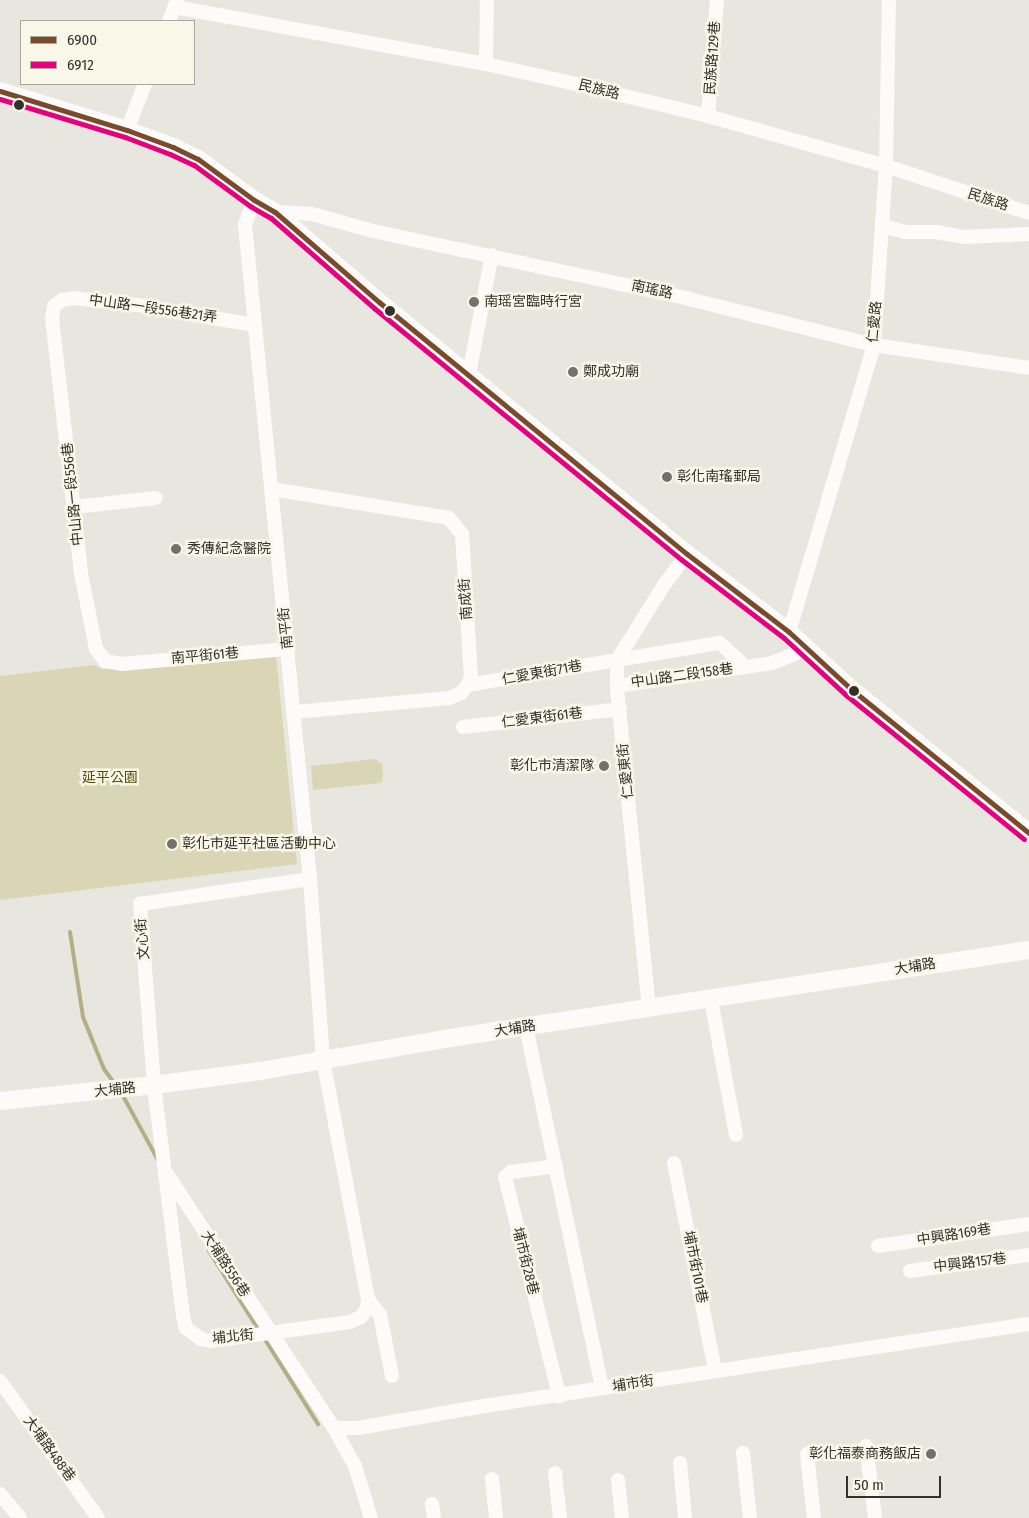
<!DOCTYPE html>
<html>
<head>
<meta charset="utf-8">
<style>
  body { margin:0 }
  #map { position:relative; width:1029px; height:1518px; overflow:hidden; background:#e8e7df; font-family:"Fira Sans Condensed","Noto Sans TC",sans-serif }
  div>[style] { position:absolute }
  .green>* { inset:0; background:#dad5b5 }
  .stream>* { height:4px; margin:-2px; padding:0 2px; transform-origin:2px; border-radius:2px; background:#b4ae85 }
  .minor>* { height:14px; margin:-7px; padding:0 7px; transform-origin:7px; border-radius:7px; background:#fcfbfa }
  .major>* { height:18px; margin:-9px; padding:0 9px; transform-origin:9px; border-radius:9px; background:#fcfbfa }
  .bus-1>* { height:5px; margin:-2.5px; padding:0 2.5px; transform-origin:2.5px; border-radius:2.5px; background:#7a4b2a }
  .bus-2>* { height:5px; margin:-2.5px; padding:0 2.5px; transform-origin:2.5px; border-radius:2.5px; background:#e5007d }
  .dots>* { width:14px; height:14px; translate:-50% -50%; box-sizing:border-box; border:2px solid #f9f7e8; border-radius:50% }
  span { translate:-50% -50%; white-space:nowrap; text-align:center; line-height:1.15; -webkit-text-stroke:5px #f9f7e8; paint-order:stroke }
  .street-label { font-size:14px; color:#32312b }
  .poi-label { font-size:14px; color:#32312b }
  .left { translate:0 -50%; text-align:left }
  .right { translate:-100% -50%; text-align:right }
  .park-label { font-size:14px; color:#564c04 }
  .legend { position:absolute; left:20px; top:20px; width:175px; height:65px; box-sizing:border-box; background:#f9f7e8; border:1px solid #a9a89c; margin:0; padding:6px 9px; list-style:none; font-size:15px; color:#32312b }
  .legend li { display:flex; align-items:center; gap:10px; height:25px }
  .legend b { width:25px; border:1px solid #a9a89c }
  .scale { position:absolute; left:846px; top:1476px; width:95px; height:22px; box-sizing:border-box; border:2px solid #32312b; border-top:0; padding-left:6px; font-size:15px; line-height:18px; white-space:nowrap; color:#32312b; -webkit-text-stroke:4px #f9f7e8; paint-order:stroke }
</style>
</head>
<body>
<div id="map">
  <div class="green">
    <i style="clip-path:polygon(276px 656px,297px 864px,0 900px,0 676px,94px 665px,102px 669px)"></i>
    <i style="clip-path:polygon(375px 759px,382px 764px,383px 777px,381px 783px,313px 790px,311px 766px)"></i>
  </div>
  <div class="stream">
    <i style="left:70px;top:932px;width:86px;rotate:81.3deg"></i>
    <i style="left:83px;top:1017px;width:56px;rotate:68deg"></i>
    <i style="left:104px;top:1069px;width:19px;rotate:54deg"></i>
    <i style="left:122px;top:1094px;width:75px;rotate:61.4deg"></i>
    <i style="left:209px;top:1251px;width:96px;rotate:57.8deg"></i>
    <i style="left:264px;top:1338px;width:102px;rotate:57.9deg"></i>
  </div>
  <div class="minor">
    <i style="left:175px;top:7px;width:316px;rotate:10.4deg"></i>
    <i style="left:486px;top:64px;width:92px;rotate:12.5deg"></i>
    <i style="left:576px;top:84px;width:136px;rotate:13.6deg"></i>
    <i style="left:708px;top:116px;width:185px;rotate:15.7deg"></i>
    <i style="left:886px;top:166px;width:151px;rotate:18.2deg"></i>
    <i style="left:169px;top:21px;width:22px;rotate:-69deg"></i>
    <i style="left:486px;top:64px;width:64px;rotate:-89.1deg"></i>
    <i style="left:708px;top:116px;width:116px;rotate:-85.6deg"></i>
    <i style="left:127px;top:130px;width:49px;rotate:-68.6deg"></i>
    <i style="left:254px;top:200px;width:27px;rotate:110deg"></i>
    <i style="left:245px;top:225px;width:577px;rotate:84.33deg"></i>
    <i style="left:302px;top:799px;width:80px;rotate:84.3deg"></i>
    <i style="left:310px;top:879px;width:180px;rotate:85.9deg"></i>
    <i style="left:323px;top:1059px;width:244px;rotate:79.4deg"></i>
    <i style="left:368px;top:1299px;width:10px;rotate:96deg"></i>
    <i style="left:367px;top:1309px;width:10px;rotate:127deg"></i>
    <i style="left:361px;top:1317px;width:12px;rotate:156deg"></i>
    <i style="left:350px;top:1322px;width:140px;rotate:172.2deg"></i>
    <i style="left:211px;top:1341px;width:10px;rotate:-169deg"></i>
    <i style="left:201px;top:1339px;width:19px;rotate:-144deg"></i>
    <i style="left:186px;top:1328px;width:12px;rotate:-104deg"></i>
    <i style="left:183px;top:1316px;width:233px;rotate:-97.2deg"></i>
    <i style="left:154px;top:1085px;width:182px;rotate:-94.4deg"></i>
    <i style="left:140px;top:904px;width:172px;rotate:-8.4deg"></i>
    <i style="left:275px;top:212px;width:37px;rotate:3deg"></i>
    <i style="left:312px;top:214px;width:63px;rotate:15.6deg"></i>
    <i style="left:373px;top:231px;width:323px;rotate:12.1deg"></i>
    <i style="left:689px;top:299px;width:191px;rotate:14deg"></i>
    <i style="left:874px;top:345px;width:157px;rotate:8.4deg"></i>
    <i style="left:883px;top:226px;width:23px;rotate:15deg"></i>
    <i style="left:905px;top:232px;width:31px"></i>
    <i style="left:936px;top:232px;width:27px;rotate:10deg"></i>
    <i style="left:963px;top:237px;width:66px;rotate:-2.6deg"></i>
    <i style="left:254px;top:325px;width:119px;rotate:-170.3deg"></i>
    <i style="left:137px;top:305px;width:63px;rotate:-173.7deg"></i>
    <i style="left:74px;top:298px;width:12px;rotate:171deg"></i>
    <i style="left:62px;top:300px;width:10px;rotate:143deg"></i>
    <i style="left:54px;top:306px;width:12px;rotate:99deg"></i>
    <i style="left:52px;top:318px;width:257px;rotate:83.5deg"></i>
    <i style="left:81px;top:573px;width:77px;rotate:78.8deg"></i>
    <i style="left:96px;top:649px;width:15px;rotate:53deg"></i>
    <i style="left:105px;top:661px;width:17px;rotate:10deg"></i>
    <i style="left:122px;top:664px;width:167px;rotate:-5.2deg"></i>
    <i style="left:469px;top:374px;width:121px;rotate:-79.1deg"></i>
    <i style="left:272px;top:489px;width:179px;rotate:9.3deg"></i>
    <i style="left:449px;top:518px;width:21px;rotate:51deg"></i>
    <i style="left:462px;top:534px;width:142px;rotate:86.4deg"></i>
    <i style="left:471px;top:676px;width:9px;rotate:108deg"></i>
    <i style="left:468px;top:685px;width:11px;rotate:131deg"></i>
    <i style="left:461px;top:693px;width:13px;rotate:157deg"></i>
    <i style="left:449px;top:698px;width:156px;rotate:174.8deg"></i>
    <i style="left:75px;top:507px;width:81px;rotate:-6.4deg"></i>
    <i style="left:789px;top:632px;width:299px;rotate:-73.5deg"></i>
    <i style="left:874px;top:345px;width:179px;rotate:-86.2deg"></i>
    <i style="left:886px;top:166px;width:166px;rotate:-89deg"></i>
    <i style="left:468px;top:685px;width:255px;rotate:-9.5deg"></i>
    <i style="left:720px;top:643px;width:35px;rotate:43deg"></i>
    <i style="left:617px;top:686px;width:157px;rotate:-8.4deg"></i>
    <i style="left:772px;top:663px;width:38px;rotate:-22deg"></i>
    <i style="left:463px;top:727px;width:158px;rotate:-6.5deg"></i>
    <i style="left:711px;top:1000px;width:137px;rotate:79.5deg"></i>
    <i style="left:649px;top:1009px;width:325px;rotate:-95.7deg"></i>
    <i style="left:617px;top:686px;width:26px;rotate:-90deg"></i>
    <i style="left:617px;top:660px;width:89px;rotate:-57.9deg"></i>
    <i style="left:664px;top:585px;width:39px;rotate:-53deg"></i>
    <i style="left:526px;top:1027px;width:369px;rotate:78.1deg"></i>
    <i style="left:674px;top:1163px;width:212px;rotate:78.8deg"></i>
    <i style="left:556px;top:1166px;width:45px;rotate:172.4deg"></i>
    <i style="left:511px;top:1172px;width:8px;rotate:140deg"></i>
    <i style="left:505px;top:1177px;width:226px;rotate:76.1deg"></i>
    <i style="left:167px;top:1174px;width:304px;rotate:56.7deg"></i>
    <i style="left:334px;top:1428px;width:43px;rotate:61.1deg"></i>
    <i style="left:355px;top:1466px;width:54px;rotate:72.9deg"></i>
    <i style="left:878px;top:1246px;width:153px;rotate:-8.3deg"></i>
    <i style="left:910px;top:1271px;width:120px;rotate:-7.7deg"></i>
    <i style="left:368px;top:1299px;width:20px;rotate:53deg"></i>
    <i style="left:380px;top:1315px;width:62px;rotate:78.9deg"></i>
    <i style="left:0;top:1381px;width:168px;rotate:54.4deg"></i>
    <i style="left:334px;top:1428px;width:24px"></i>
    <i style="left:358px;top:1428px;width:128px;rotate:-9.9deg"></i>
    <i style="left:484px;top:1406px;width:551px;rotate:-8.56deg"></i>
    <i style="left:866px;top:1446px;width:73px;rotate:82.9deg"></i>
    <i style="left:743px;top:1453px;width:65px;rotate:83.9deg"></i>
    <i style="left:807px;top:1454px;width:64px;rotate:83.8deg"></i>
    <i style="left:680px;top:1463px;width:55px;rotate:84.8deg"></i>
    <i style="left:555px;top:1473px;width:45px;rotate:83.7deg"></i>
    <i style="left:492px;top:1479px;width:39px;rotate:84deg"></i>
    <i style="left:618px;top:1480px;width:38px;rotate:84deg"></i>
    <i style="left:0;top:1494px;width:31px;rotate:50deg"></i>
    <i style="left:432px;top:1504px;width:14px;rotate:82deg"></i>
  </div>
  <div class="major">
    <i style="left:0;top:91px;width:133px;rotate:17.1deg"></i>
    <i style="left:127px;top:130px;width:49px;rotate:20.3deg"></i>
    <i style="left:173px;top:147px;width:28px;rotate:26deg"></i>
    <i style="left:198px;top:159px;width:69px;rotate:36.2deg"></i>
    <i style="left:254px;top:200px;width:24px;rotate:30deg"></i>
    <i style="left:275px;top:212px;width:138px;rotate:40.9deg"></i>
    <i style="left:379px;top:302px;width:398px;rotate:39.3deg"></i>
    <i style="left:687px;top:554px;width:128px;rotate:37.4deg"></i>
    <i style="left:789px;top:632px;width:84px;rotate:42.6deg"></i>
    <i style="left:851px;top:689px;width:229px;rotate:39deg"></i>
    <i style="left:0;top:1101px;width:155px;rotate:-5.9deg"></i>
    <i style="left:154px;top:1085px;width:107px;rotate:-7.5deg"></i>
    <i style="left:260px;top:1071px;width:206px;rotate:-9.8deg"></i>
    <i style="left:463px;top:1036px;width:572px;rotate:-8.64deg"></i>
  </div>
  <div class="bus-1">
    <i style="left:0;top:91px;width:133px;rotate:17.1deg"></i>
    <i style="left:127px;top:130px;width:49px;rotate:20.3deg"></i>
    <i style="left:173px;top:147px;width:28px;rotate:26deg"></i>
    <i style="left:198px;top:159px;width:69px;rotate:36.2deg"></i>
    <i style="left:254px;top:200px;width:24px;rotate:30deg"></i>
    <i style="left:275px;top:212px;width:138px;rotate:40.9deg"></i>
    <i style="left:379px;top:302px;width:398px;rotate:39.3deg"></i>
    <i style="left:687px;top:554px;width:128px;rotate:37.4deg"></i>
    <i style="left:789px;top:632px;width:84px;rotate:42.6deg"></i>
    <i style="left:851px;top:689px;width:229px;rotate:39deg"></i>
  </div>
  <div class="bus-2">
    <i style="left:0;top:99px;width:131px;rotate:16.9deg"></i>
    <i style="left:125px;top:137px;width:48px;rotate:20.7deg"></i>
    <i style="left:170px;top:154px;width:26px;rotate:25deg"></i>
    <i style="left:194px;top:165px;width:69px;rotate:36.2deg"></i>
    <i style="left:250px;top:206px;width:24px;rotate:30deg"></i>
    <i style="left:271px;top:218px;width:137px;rotate:41.1deg"></i>
    <i style="left:374px;top:308px;width:398px;rotate:39.3deg"></i>
    <i style="left:682px;top:560px;width:128px;rotate:37.4deg"></i>
    <i style="left:784px;top:638px;width:84px;rotate:42.6deg"></i>
    <i style="left:846px;top:695px;width:229px;rotate:39deg"></i>
  </div>
  <div class="dots">
    <i style="left:19px;top:105px;background:#32312b"></i>
    <i style="left:474px;top:302px;background:#72716a"></i>
    <i style="left:390px;top:311px;background:#32312b"></i>
    <i style="left:573px;top:372px;background:#72716a"></i>
    <i style="left:667px;top:477px;background:#72716a"></i>
    <i style="left:176px;top:549px;background:#72716a"></i>
    <i style="left:854px;top:691px;background:#32312b"></i>
    <i style="left:604px;top:766px;background:#72716a"></i>
    <i style="left:172px;top:844px;background:#72716a"></i>
    <i style="left:931px;top:1454px;background:#72716a"></i>
  </div>
  <div class="street-label">
    <span style="left:713px;top:58px;rotate:-86deg">民族路129巷</span>
    <span style="left:599px;top:90px;rotate:14deg">民族路</span>
    <span style="left:988px;top:200px;rotate:18deg">民族路</span>
    <span style="left:652px;top:290px;rotate:12deg">南瑤路</span>
    <span style="left:153px;top:309px;rotate:8deg">中山路一段556巷21弄</span>
    <span style="left:875px;top:322px;rotate:-85deg">仁愛路</span>
    <span style="left:73px;top:494px;rotate:-96deg">中山路一段556巷</span>
    <span style="left:466px;top:599px;rotate:-94deg">南成街</span>
    <span style="left:286px;top:628px;rotate:-96deg">南平街</span>
    <span style="left:205px;top:656px;rotate:-5deg">南平街61巷</span>
    <span style="left:542px;top:673px;rotate:-10deg">仁愛東街71巷</span>
    <span style="left:682px;top:676px;rotate:-8deg">中山路二段158巷</span>
    <span style="left:542px;top:718px;rotate:-7deg">仁愛東街61巷</span>
    <span style="left:626px;top:771px;rotate:-96deg">仁愛東街</span>
    <span style="left:143px;top:939px;rotate:-95deg">文心街</span>
    <span style="left:915px;top:967px;rotate:-9deg">大埔路</span>
    <span style="left:515px;top:1029px;rotate:-9deg">大埔路</span>
    <span style="left:115px;top:1090px;rotate:-6deg">大埔路</span>
    <span style="left:954px;top:1235px;rotate:-9deg">中興路169巷</span>
    <span style="left:525px;top:1261px;rotate:76deg">埔市街28巷</span>
    <span style="left:970px;top:1263px;rotate:-7deg">中興路157巷</span>
    <span style="left:225px;top:1264px;rotate:57deg">大埔路556巷</span>
    <span style="left:695px;top:1267px;rotate:79deg">埔市街101巷</span>
    <span style="left:233px;top:1337px;rotate:-6deg">埔北街</span>
    <span style="left:633px;top:1384px;rotate:-9deg">埔市街</span>
    <span style="left:49px;top:1449px;rotate:54deg">大埔路488巷</span>
  </div>
  <div class="poi-label">
    <span class="left" style="left:484px;top:302px">南瑶宮臨時行宮</span>
    <span class="left" style="left:583px;top:372px">鄭成功廟</span>
    <span class="left" style="left:677px;top:477px">彰化南瑤郵局</span>
    <span class="left" style="left:187px;top:549px">秀傳紀念醫院</span>
    <span class="right" style="left:594px;top:766px">彰化市清潔隊</span>
    <span class="left" style="left:182px;top:844px">彰化市延平社區活動中心</span>
    <span class="right" style="left:921px;top:1454px">彰化福泰商務飯店</span>
  </div>
  <div class="park-label">
    <span style="left:110px;top:778px">延平公園</span>
  </div>
  <ul class="legend">
  <li><b style="height:6px;background:#7a4b2a"></b>6900</li>
  <li><b style="height:6px;background:#e5007d"></b>6912</li>
  </ul>
  <div class="scale">50 m</div>
</div>
</body>
</html>
